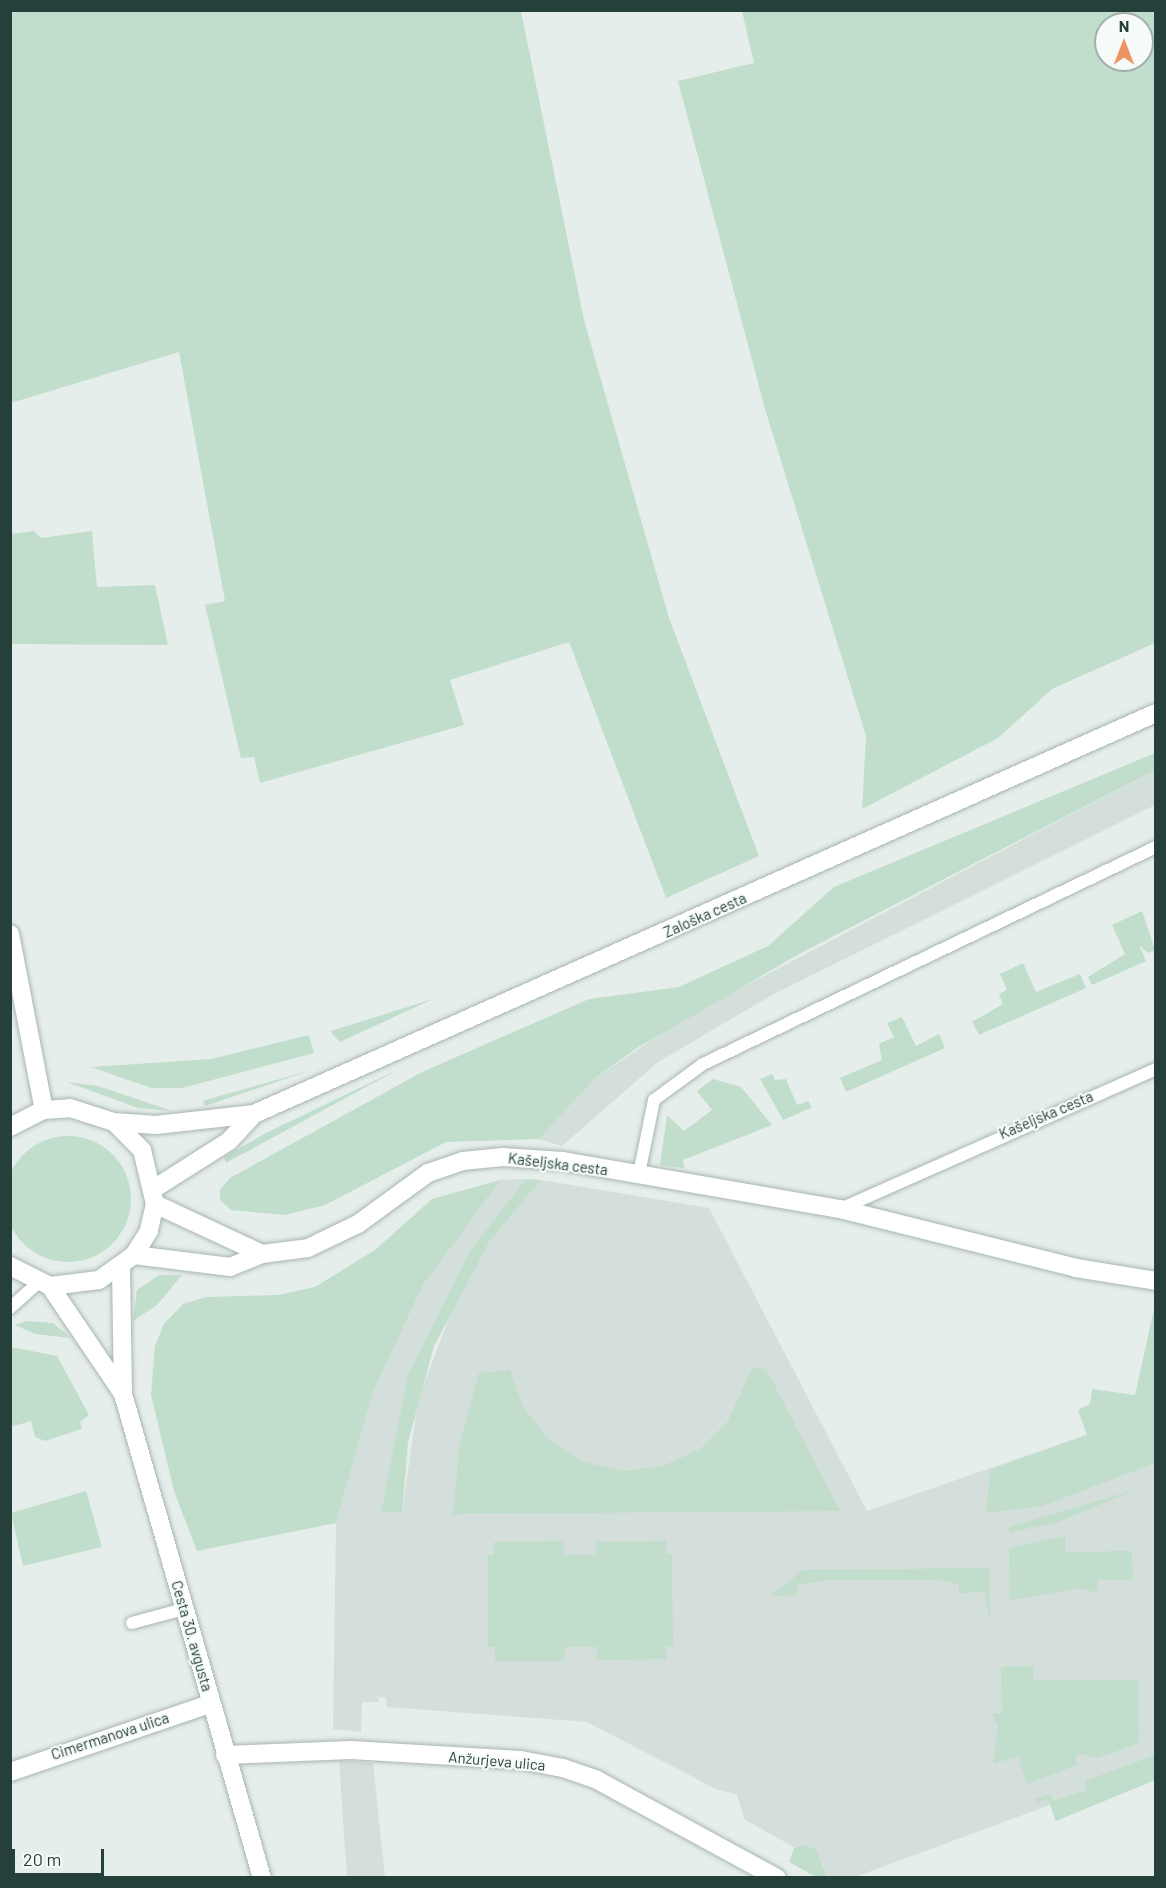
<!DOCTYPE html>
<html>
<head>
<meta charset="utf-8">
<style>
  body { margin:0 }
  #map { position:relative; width:1166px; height:1888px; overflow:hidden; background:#e6eeeb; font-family:Barlow,sans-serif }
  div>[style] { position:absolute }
  .built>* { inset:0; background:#d4deda }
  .green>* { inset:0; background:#c0decb }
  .round { border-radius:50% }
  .roads { filter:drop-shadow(0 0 2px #a8b6b3) drop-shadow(0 0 2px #a8b6b3) }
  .lane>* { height:12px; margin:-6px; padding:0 6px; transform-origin:6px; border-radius:6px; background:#fff }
  .street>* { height:18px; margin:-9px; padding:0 9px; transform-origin:9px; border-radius:9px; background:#fff }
  .secondary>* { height:18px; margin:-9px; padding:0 9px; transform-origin:9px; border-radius:9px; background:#fff }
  span { translate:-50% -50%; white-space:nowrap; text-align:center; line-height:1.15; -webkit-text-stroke:4.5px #f6faf9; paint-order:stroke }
  .street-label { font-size:15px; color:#25403b }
  .frame { position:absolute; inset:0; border:12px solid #25403b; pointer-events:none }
  .north { position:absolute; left:1094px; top:12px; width:60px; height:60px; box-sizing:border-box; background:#f6faf9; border:2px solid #a2b0ad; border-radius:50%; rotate:0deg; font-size:16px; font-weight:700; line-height:24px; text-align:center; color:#25403b }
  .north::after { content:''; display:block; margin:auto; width:21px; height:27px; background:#ed9465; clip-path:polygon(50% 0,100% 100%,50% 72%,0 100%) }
  .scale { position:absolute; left:12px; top:1849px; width:92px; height:27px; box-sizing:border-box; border:3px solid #25403b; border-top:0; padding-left:8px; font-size:18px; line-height:21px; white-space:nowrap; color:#25403b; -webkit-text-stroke:4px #f6faf9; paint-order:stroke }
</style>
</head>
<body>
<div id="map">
  <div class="built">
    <i style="clip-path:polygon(1155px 770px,1155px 805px,772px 995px,658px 1062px,562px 1146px,539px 1139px,595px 1078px,688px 1016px)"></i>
    <i style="clip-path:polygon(526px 1179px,470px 1251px,407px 1377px,381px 1512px,402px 1513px,418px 1400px,458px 1294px,489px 1242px,541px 1180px,709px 1208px,867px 1511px,1155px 1411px,1155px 1780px,1056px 1821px,1050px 1805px,855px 1877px,827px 1877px,822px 1863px,744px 1819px,737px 1794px,718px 1790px,587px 1722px,387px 1707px,386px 1698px,378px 1697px,379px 1702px,362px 1702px,361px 1732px,333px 1729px,336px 1523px,373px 1392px,423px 1285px,449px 1247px,500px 1180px)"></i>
    <i style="clip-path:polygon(339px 1761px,373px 1763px,385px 1877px,347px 1877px)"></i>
  </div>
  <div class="green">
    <i style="clip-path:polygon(10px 11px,521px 11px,584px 320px,669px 618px,759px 856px,666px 898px,569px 642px,450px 680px,464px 725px,260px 783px,254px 757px,241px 758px,205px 605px,225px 601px,179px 352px,11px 403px)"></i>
    <i style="clip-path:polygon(evenodd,742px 11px,1155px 11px,1155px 643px,1052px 689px,998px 738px,862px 809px,866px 736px,765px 409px,678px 81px,754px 63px,742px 11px,1106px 24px,1142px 24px,1142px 60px,1106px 60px,1106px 24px)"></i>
    <i style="clip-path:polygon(34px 531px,41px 538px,92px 531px,97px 587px,155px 585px,168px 645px,11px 644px,11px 534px)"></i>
    <i style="clip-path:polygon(1155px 753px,1155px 770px,801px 953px,637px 1048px,595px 1078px,539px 1139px,446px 1142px,325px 1205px,285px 1215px,231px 1210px,220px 1200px,220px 1190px,230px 1178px,422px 1072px,589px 999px,679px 987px,768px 946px,834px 887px)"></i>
    <i style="clip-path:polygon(1142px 911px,1155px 950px,1148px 953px,1139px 945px,1146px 961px,1092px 985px,1088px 977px,1125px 954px,1112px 925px)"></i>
    <i style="clip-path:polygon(1023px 963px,1036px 992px,1080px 974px,1086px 988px,979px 1035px,972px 1022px,1003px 1004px,999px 994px,1007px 990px,1000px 974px)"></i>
    <i style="clip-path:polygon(433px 999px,340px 1042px,333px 1035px,331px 1031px)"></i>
    <i style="clip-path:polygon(902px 1017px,916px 1046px,939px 1034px,945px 1048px,846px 1092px,840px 1078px,882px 1060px,879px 1044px,894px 1037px,887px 1023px)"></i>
    <i style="clip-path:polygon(309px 1035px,314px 1053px,182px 1088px,151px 1088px,91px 1067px,211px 1059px)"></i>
    <i style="clip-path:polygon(401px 1068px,226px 1163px,224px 1157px,266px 1133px)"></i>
    <i style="clip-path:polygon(312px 1070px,205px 1106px,203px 1101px,216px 1097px)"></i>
    <i style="clip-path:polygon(772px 1074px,775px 1080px,786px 1079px,797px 1105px,809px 1101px,811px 1108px,783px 1120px,760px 1079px)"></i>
    <i style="clip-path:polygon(713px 1079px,741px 1087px,772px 1125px,683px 1160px,684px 1168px,660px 1165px,667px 1115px,684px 1131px,712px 1110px,697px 1091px)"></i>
    <i style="clip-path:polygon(67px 1082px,98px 1086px,172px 1111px,138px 1108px)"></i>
    <i class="round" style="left:5px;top:1136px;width:126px;height:126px"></i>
    <i style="clip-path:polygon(526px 1179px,541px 1180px,489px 1242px,434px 1346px,408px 1442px,402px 1513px,381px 1512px,407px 1377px,470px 1251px)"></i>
    <i style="clip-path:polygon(500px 1180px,423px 1285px,373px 1392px,336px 1523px,197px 1551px,174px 1491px,151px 1395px,155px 1346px,164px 1324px,183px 1304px,206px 1297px,278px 1295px,315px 1287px,375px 1250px,432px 1199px)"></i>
    <i style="clip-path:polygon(159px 1275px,182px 1275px,157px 1305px,133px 1321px,137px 1290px)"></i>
    <i style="clip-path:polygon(1155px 1304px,1155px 1463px,1042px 1506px,986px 1513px,990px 1470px,1087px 1435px,1078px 1410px,1090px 1404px,1092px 1389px,1135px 1395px)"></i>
    <i style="clip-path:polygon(27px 1321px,53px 1323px,71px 1338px,35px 1334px,15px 1325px)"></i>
    <i style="clip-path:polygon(11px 1347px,57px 1356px,89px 1415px,80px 1422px,82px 1429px,45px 1441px,35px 1437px,31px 1421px,11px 1427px)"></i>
    <i style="clip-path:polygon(752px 1368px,766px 1369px,840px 1511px,453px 1514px,460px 1441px,479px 1373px,510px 1370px,523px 1407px,547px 1438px,583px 1462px,623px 1471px,663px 1466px,700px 1449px,728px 1421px)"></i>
    <i style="clip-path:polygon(1135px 1490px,1053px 1524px,1009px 1532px,1009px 1527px)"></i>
    <i style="clip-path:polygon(86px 1491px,102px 1547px,23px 1566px,11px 1513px)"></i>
    <i style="clip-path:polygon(1065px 1536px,1065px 1552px,1132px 1551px,1133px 1580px,1098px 1580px,1097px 1593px,1081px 1588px,1010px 1600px,1009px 1548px)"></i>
    <i style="clip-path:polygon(563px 1541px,564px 1555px,596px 1555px,597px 1542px,666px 1541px,666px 1554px,672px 1554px,673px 1646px,666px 1647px,666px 1659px,597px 1660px,597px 1647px,565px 1647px,564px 1661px,495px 1661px,495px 1647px,488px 1647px,488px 1555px,494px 1555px,494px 1542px)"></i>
    <i style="clip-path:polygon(989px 1568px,990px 1619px,984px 1592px,959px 1593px,959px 1584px,937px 1580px,830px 1580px,797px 1585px,797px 1595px,771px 1596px,803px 1570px)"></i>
    <i style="clip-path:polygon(1008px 1666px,1033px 1666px,1033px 1680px,1138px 1680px,1139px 1743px,1097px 1758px,1076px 1753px,1077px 1765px,1027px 1784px,1018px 1756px,993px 1764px,998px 1726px,992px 1714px,1002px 1713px,1001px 1668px)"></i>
    <i style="clip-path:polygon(1155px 1755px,1155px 1780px,1056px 1821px,1048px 1799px,1037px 1803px,1035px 1799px,1050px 1794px,1054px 1801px,1087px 1790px,1085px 1781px)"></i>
    <i style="clip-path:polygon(805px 1845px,816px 1850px,827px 1877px,816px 1877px,789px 1862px,794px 1848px)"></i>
  </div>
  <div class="roads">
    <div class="lane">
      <i style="left:639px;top:1174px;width:76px;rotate:-78.5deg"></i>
      <i style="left:654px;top:1100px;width:61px;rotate:-36.3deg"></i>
      <i style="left:703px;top:1064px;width:502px;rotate:-25.6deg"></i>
      <i style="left:840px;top:1209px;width:346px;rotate:-23.9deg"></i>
      <i style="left:10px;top:1308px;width:38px;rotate:-42deg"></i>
      <i style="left:132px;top:1623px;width:54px;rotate:-15.1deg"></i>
    </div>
    <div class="street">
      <i style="left:10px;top:934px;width:179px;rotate:79.1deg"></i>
      <i style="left:225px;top:1755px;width:126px;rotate:-2.3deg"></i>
      <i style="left:351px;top:1750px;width:170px;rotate:3.4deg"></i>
      <i style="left:521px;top:1760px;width:43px;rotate:10.8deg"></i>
      <i style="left:563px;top:1768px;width:36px;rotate:19deg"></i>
      <i style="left:597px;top:1780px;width:205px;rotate:28.6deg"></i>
      <i style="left:10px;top:1772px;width:211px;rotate:-18.8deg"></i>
    </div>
    <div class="secondary">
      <i style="left:114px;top:1122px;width:42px;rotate:4.1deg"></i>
      <i style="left:156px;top:1125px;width:99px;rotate:-6.4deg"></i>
      <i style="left:254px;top:1114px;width:987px;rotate:-23.97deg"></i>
      <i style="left:10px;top:1127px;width:38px;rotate:-27deg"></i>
      <i style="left:44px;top:1110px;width:26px;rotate:-4deg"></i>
      <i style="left:70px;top:1108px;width:46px;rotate:17.7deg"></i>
      <i style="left:114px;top:1122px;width:40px;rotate:45deg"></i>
      <i style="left:142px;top:1150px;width:56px;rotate:76.5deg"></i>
      <i style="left:155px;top:1204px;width:28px;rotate:103deg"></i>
      <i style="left:149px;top:1231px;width:28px;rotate:122deg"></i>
      <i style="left:134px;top:1255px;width:43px;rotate:144.5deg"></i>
      <i style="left:99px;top:1280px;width:49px;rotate:173deg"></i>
      <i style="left:50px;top:1286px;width:45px;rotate:-153.4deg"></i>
      <i style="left:155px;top:1188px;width:88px;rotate:-32.4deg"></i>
      <i style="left:229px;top:1141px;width:37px;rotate:-47deg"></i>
      <i style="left:155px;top:1204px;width:118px;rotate:25deg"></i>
      <i style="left:134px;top:1255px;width:97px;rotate:7.1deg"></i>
      <i style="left:230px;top:1267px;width:35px;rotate:-22deg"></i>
      <i style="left:262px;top:1254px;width:46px;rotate:-7.4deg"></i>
      <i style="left:308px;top:1248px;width:55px;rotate:-25.6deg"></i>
      <i style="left:358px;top:1224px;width:87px;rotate:-36.1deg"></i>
      <i style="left:428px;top:1173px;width:37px;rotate:-19deg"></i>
      <i style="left:463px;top:1161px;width:40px;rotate:-5.7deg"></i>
      <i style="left:503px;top:1157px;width:59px;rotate:3.9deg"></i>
      <i style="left:562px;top:1161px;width:282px;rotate:9.8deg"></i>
      <i style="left:840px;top:1209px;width:243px;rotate:14deg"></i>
      <i style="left:1076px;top:1268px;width:81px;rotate:9.2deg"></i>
      <i style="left:121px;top:1268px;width:126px;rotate:89.1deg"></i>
      <i style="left:123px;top:1394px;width:504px;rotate:73.98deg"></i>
      <i style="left:50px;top:1286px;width:130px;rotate:55.9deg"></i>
    </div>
  </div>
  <div class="street-label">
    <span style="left:705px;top:915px;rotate:-24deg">Zaloška cesta</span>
    <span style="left:1046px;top:1115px;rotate:-23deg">Kašeljska cesta</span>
    <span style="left:558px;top:1164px;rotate:7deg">Kašeljska cesta</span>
    <span style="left:192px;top:1636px;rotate:74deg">Cesta 30. avgusta</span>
    <span style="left:110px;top:1736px;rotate:-18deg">Cimermanova ulica</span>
    <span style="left:497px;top:1761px;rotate:5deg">Anžurjeva ulica</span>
  </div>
  <div class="frame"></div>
  <div class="north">N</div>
  <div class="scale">20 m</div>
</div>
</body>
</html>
